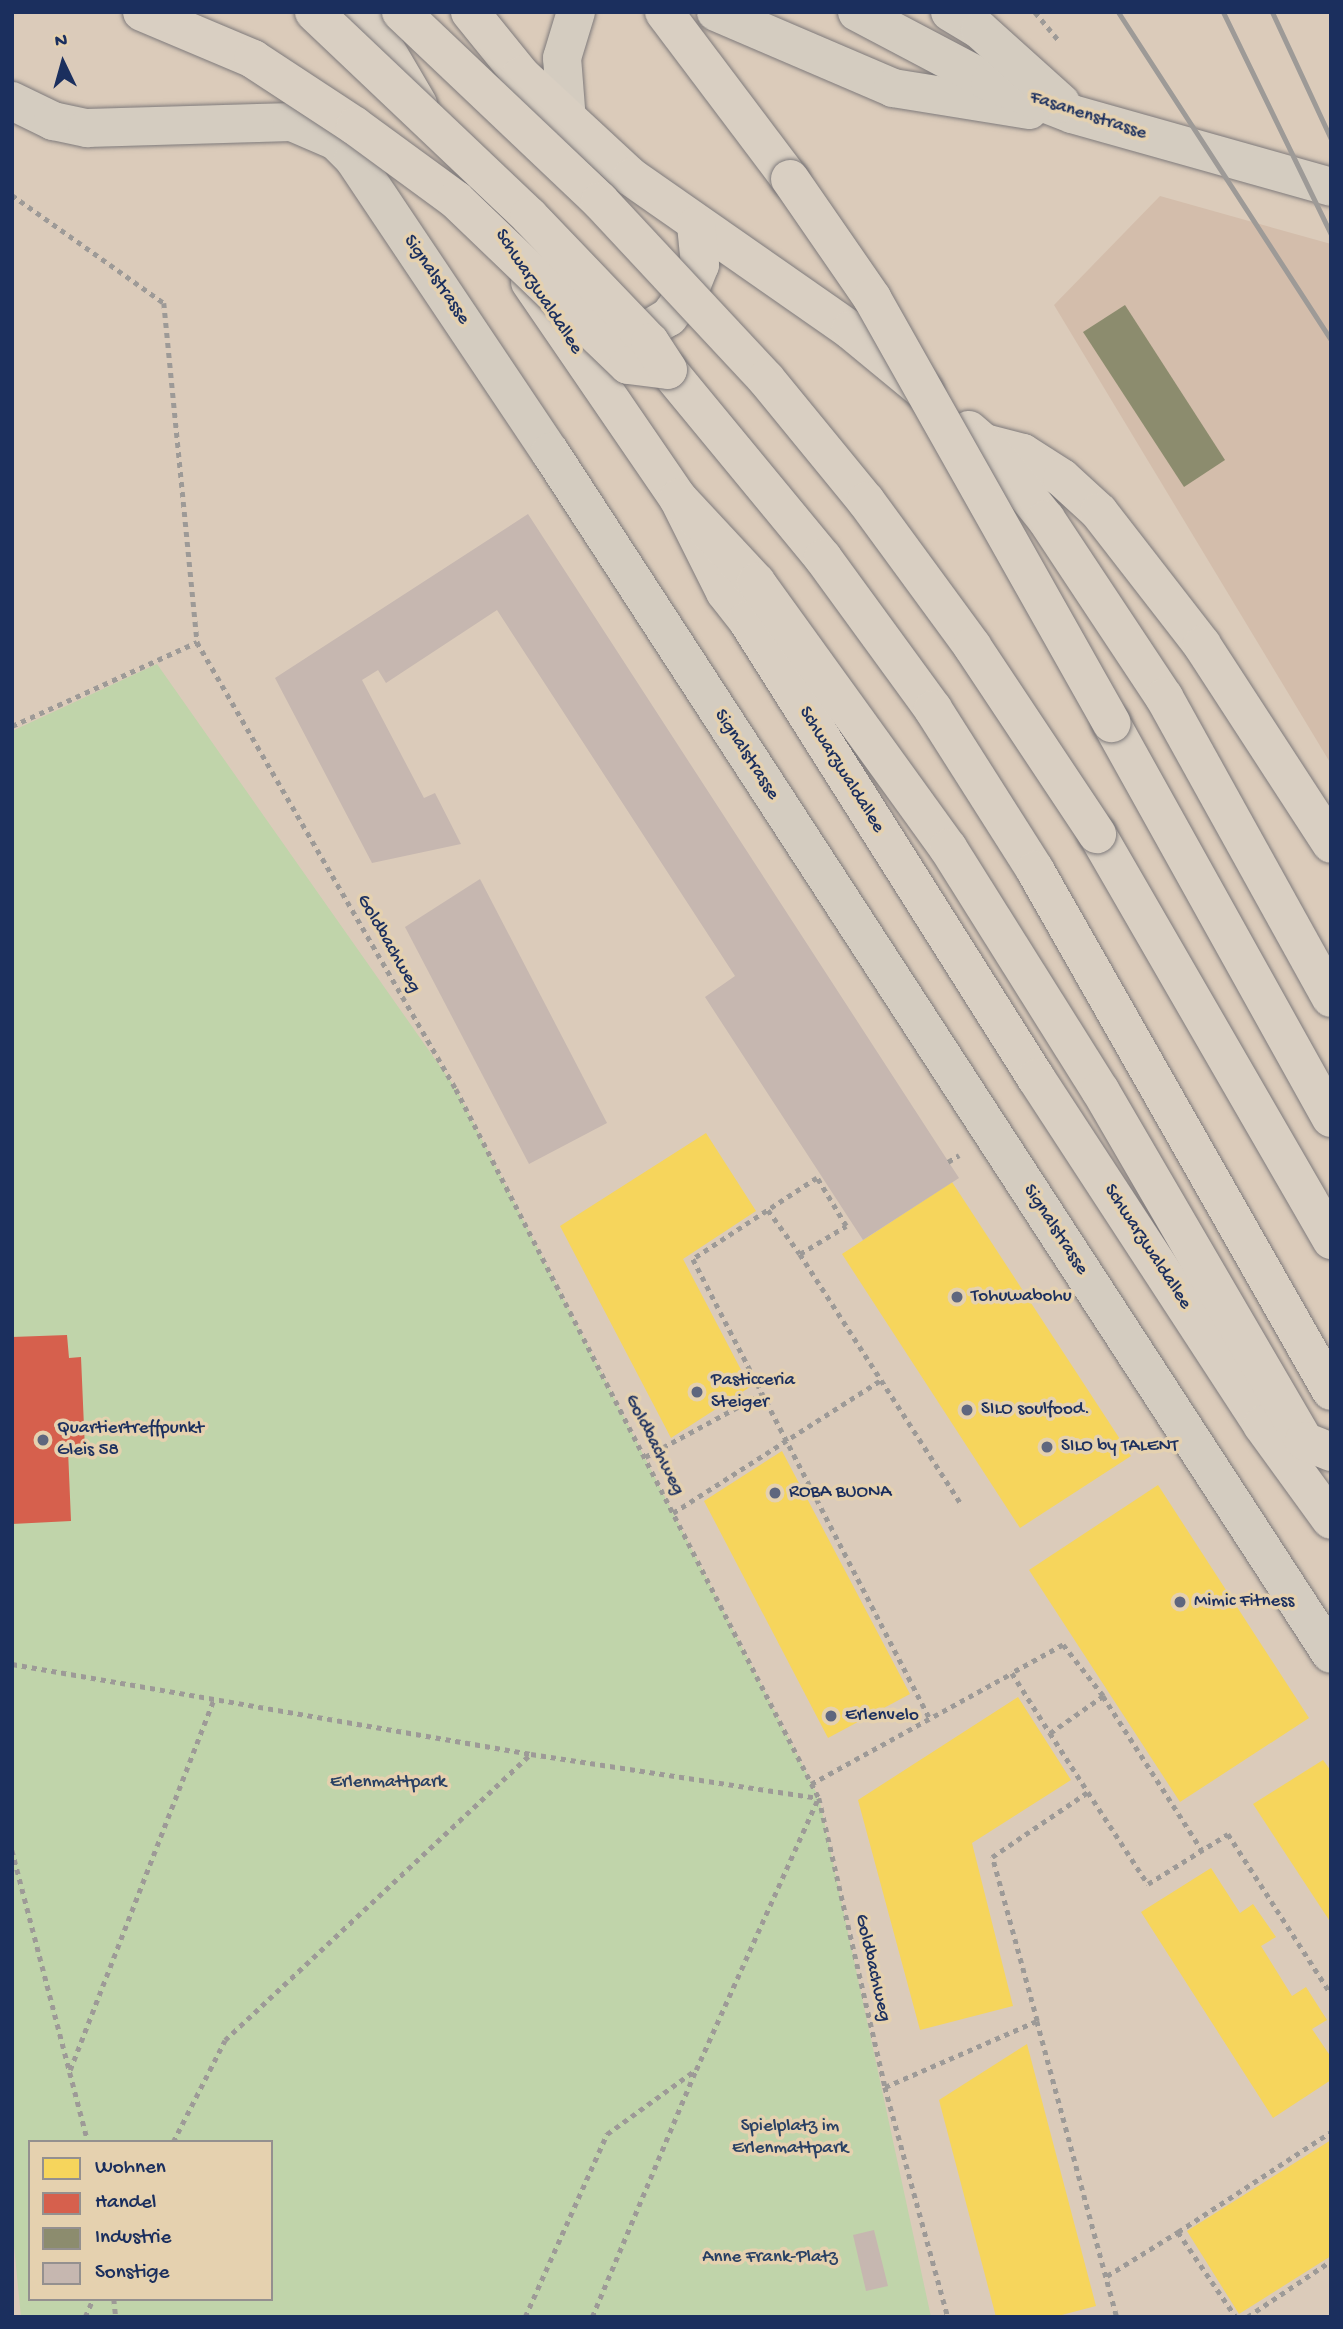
<!DOCTYPE html>
<html>
<head>
<meta charset="utf-8">
<style>
  body { margin:0 }
  #map { position:relative; width:1343px; height:2329px; overflow:hidden; background:#dbcbba; font-family:"Gochi Hand",sans-serif }
  div>[style] { position:absolute }
  .built>* { inset:0; background:#d3bdab }
  .green>* { inset:0; background:#c0d4aa }
  .homes>* { inset:0; background:#f6d55c }
  .shops>* { inset:0; background:#d6604d }
  .industry>* { inset:0; background:#8c8c6e }
  .building>* { inset:0; background:#c6b7b0 }
  .path>* { height:4.5px; margin-top:-2.25px; transform-origin:0; background:repeating-linear-gradient(90deg,#9d9a97 0 5px,transparent 0 10px) }
  .roads { filter:drop-shadow(0 0 2px #7e7a7b) drop-shadow(0 0 2px #7e7a7b) }
  .street>* { height:38px; margin:-19px; padding:0 19px; transform-origin:19px; border-radius:19px; background:#d4ccc0 }
  .secondary>* { height:38px; margin:-19px; padding:0 19px; transform-origin:19px; border-radius:19px; background:#d4ccc0 }
  .primary>* { height:38px; margin:-19px; padding:0 19px; transform-origin:19px; border-radius:19px; background:#d9cfc2 }
  .highway>* { height:38px; margin:-19px; padding:0 19px; transform-origin:19px; border-radius:19px; background:#d9cfc2 }
  .rail>* { height:5px; margin:-2.5px; padding:0 2.5px; transform-origin:2.5px; border-radius:2.5px; background:#9d9a97 }
  .bridges { filter:drop-shadow(0 0 2px #7e7a7b) drop-shadow(0 0 2px #7e7a7b) }
  .highway-bridge>* { height:38px; margin:-19px; padding:0 19px; transform-origin:19px; border-radius:19px; background:#d9cfc2 }
  .dots>* { width:19px; height:19px; translate:-50% -50%; box-sizing:border-box; border:4px solid #e5d1af; border-radius:50% }
  span { translate:-50% -50%; white-space:nowrap; text-align:center; line-height:1.15; -webkit-text-stroke:7px #e5d1af; paint-order:stroke }
  .street-label { font-size:19px; color:#1b2f5e }
  .poi-label { font-size:19px; color:#1b2f5e }
  .left { translate:0 -50%; text-align:left }
  .park-label { font-size:19px; color:#294064 }
  .frame { position:absolute; inset:0; border:14px solid #1b2f5e; pointer-events:none }
  .legend { position:absolute; left:28px; top:2140px; width:245px; height:161px; box-sizing:border-box; background:#e5d1af; border:2px solid #94908f; margin:0; padding:9px 12px; list-style:none; font-size:21px; color:#1b2f5e }
  .legend li { display:flex; align-items:center; gap:14px; height:35px }
  .legend b { width:35px; border:2px solid #94908f }
  .north { position:absolute; left:28px; top:28px; width:70px; height:70px; -webkit-text-stroke:5px #e5d1af; paint-order:stroke; rotate:355deg; font-size:19px; font-weight:700; line-height:28px; text-align:center; color:#1b2f5e }
  .north::after { content:''; display:block; margin:auto; width:24px; height:32px; background:#1b2f5e; clip-path:polygon(50% 0,100% 100%,50% 72%,0 100%) }
</style>
</head>
<body>
<div id="map">
  <div class="built">
    <i style="clip-path:polygon(1160px 196px,1331px 244px,1331px 764px,1054px 305px)"></i>
  </div>
  <div class="green">
    <i style="clip-path:polygon(evenodd,157px 664px,456px 1089px,819px 1798px,931px 2317px,21px 2317px,12px 2226px,12px 731px,157px 664px,30px 2142px,271px 2142px,271px 2299px,30px 2299px,30px 2142px)"></i>
  </div>
  <div class="homes">
    <i style="clip-path:polygon(706px 1133px,756px 1211px,683px 1259px,750px 1387px,671px 1438px,560px 1226px)"></i>
    <i style="clip-path:polygon(952px 1182px,1131px 1456px,1020px 1528px,842px 1254px)"></i>
    <i style="clip-path:polygon(782px 1451px,910px 1694px,828px 1738px,704px 1501px)"></i>
    <i style="clip-path:polygon(1158px 1485px,1309px 1718px,1180px 1802px,1029px 1570px)"></i>
    <i style="clip-path:polygon(1018px 1697px,1071px 1780px,972px 1843px,1013px 2006px,920px 2030px,858px 1800px)"></i>
    <i style="clip-path:polygon(1323px 1760px,1331px 1771px,1331px 1923px,1253px 1804px)"></i>
    <i style="clip-path:polygon(1211px 1868px,1240px 1913px,1253px 1904px,1276px 1937px,1261px 1946px,1292px 1996px,1306px 1987px,1327px 2020px,1312px 2029px,1331px 2057px,1331px 2080px,1273px 2118px,1141px 1912px)"></i>
    <i style="clip-path:polygon(1027px 2044px,1096px 2306px,1054px 2317px,996px 2317px,939px 2100px)"></i>
    <i style="clip-path:polygon(1331px 2140px,1331px 2256px,1239px 2314px,1187px 2231px)"></i>
  </div>
  <div class="shops">
    <i style="clip-path:polygon(67px 1335px,69px 1358px,81px 1357px,85px 1450px,68px 1450px,71px 1521px,12px 1524px,12px 1337px)"></i>
  </div>
  <div class="industry">
    <i style="clip-path:polygon(1125px 305px,1225px 460px,1184px 487px,1083px 332px)"></i>
  </div>
  <div class="building">
    <i style="clip-path:polygon(528px 514px,959px 1178px,863px 1240px,705px 997px,735px 976px,497px 610px,386px 683px,378px 670px,362px 680px,424px 798px,435px 793px,461px 844px,372px 863px,275px 678px)"></i>
    <i style="clip-path:polygon(480px 879px,607px 1123px,529px 1164px,405px 927px)"></i>
    <i style="clip-path:polygon(874px 2230px,888px 2286px,866px 2291px,853px 2235px)"></i>
  </div>
  <div class="path">
    <i style="left:1035px;top:12px;width:39px;rotate:50deg"></i>
    <i style="left:12px;top:195px;width:186px;rotate:35.4deg"></i>
    <i style="left:164px;top:303px;width:341px;rotate:84.4deg"></i>
    <i style="left:197px;top:642px;width:517px;rotate:59.91deg"></i>
    <i style="left:456px;top:1089px;width:797px;rotate:62.89deg"></i>
    <i style="left:819px;top:1798px;width:296px;rotate:77.1deg"></i>
    <i style="left:885px;top:2087px;width:238px;rotate:74.7deg"></i>
    <i style="left:12px;top:726px;width:203px;rotate:-24.4deg"></i>
    <i style="left:948px;top:1162px;width:13px;rotate:-32deg"></i>
    <i style="left:768px;top:1210px;width:54px;rotate:54deg"></i>
    <i style="left:800px;top:1254px;width:54px;rotate:-31.3deg"></i>
    <i style="left:846px;top:1226px;width:56px;rotate:-121.1deg"></i>
    <i style="left:817px;top:1178px;width:148px;rotate:146.8deg"></i>
    <i style="left:693px;top:1259px;width:517px;rotate:62.74deg"></i>
    <i style="left:800px;top:1254px;width:299px;rotate:57.2deg"></i>
    <i style="left:645px;top:1457px;width:133px;rotate:-28.3deg"></i>
    <i style="left:673px;top:1513px;width:247px;rotate:-32.6deg"></i>
    <i style="left:12px;top:1664px;width:527px;rotate:9.84deg"></i>
    <i style="left:531px;top:1754px;width:290px;rotate:8.7deg"></i>
    <i style="left:1103px;top:1696px;width:183px;rotate:57.3deg"></i>
    <i style="left:1050px;top:1733px;width:65px;rotate:-34.9deg"></i>
    <i style="left:1103px;top:1696px;width:65px;rotate:-128.1deg"></i>
    <i style="left:1063px;top:1645px;width:58px;rotate:151.2deg"></i>
    <i style="left:1012px;top:1673px;width:71px;rotate:57.7deg"></i>
    <i style="left:1050px;top:1733px;width:70px;rotate:57.2deg"></i>
    <i style="left:811px;top:1784px;width:230px;rotate:-28.9deg"></i>
    <i style="left:12px;top:1850px;width:302px;rotate:75.4deg"></i>
    <i style="left:1037px;top:2021px;width:170px;rotate:-105.3deg"></i>
    <i style="left:992px;top:1857px;width:116px;rotate:-34.1deg"></i>
    <i style="left:1088px;top:1792px;width:110px;rotate:56.9deg"></i>
    <i style="left:1148px;top:1884px;width:94px;rotate:-32deg"></i>
    <i style="left:1228px;top:1834px;width:190px;rotate:57.2deg"></i>
    <i style="left:70px;top:2070px;width:399px;rotate:-68.8deg"></i>
    <i style="left:885px;top:2087px;width:166px;rotate:-23.5deg"></i>
    <i style="left:1037px;top:2021px;width:307px;rotate:74.9deg"></i>
    <i style="left:173px;top:2142px;width:114px;rotate:-63deg"></i>
    <i style="left:225px;top:2040px;width:419px;rotate:-43.1deg"></i>
    <i style="left:1178px;top:2232px;width:183px;rotate:-33.2deg"></i>
    <i style="left:1107px;top:2276px;width:84px;rotate:-31.8deg"></i>
    <i style="left:1178px;top:2232px;width:103px;rotate:55.7deg"></i>
    <i style="left:114px;top:2299px;width:18px;rotate:84deg"></i>
    <i style="left:85px;top:2317px;width:20px;rotate:-66deg"></i>
    <i style="left:525px;top:2317px;width:201px;rotate:-65.9deg"></i>
    <i style="left:607px;top:2134px;width:107px;rotate:-35.9deg"></i>
    <i style="left:592px;top:2317px;width:268px;rotate:-67.2deg"></i>
    <i style="left:696px;top:2070px;width:297px;rotate:-65.8deg"></i>
    <i style="left:1247px;top:2317px;width:101px;rotate:-33.7deg"></i>
  </div>
  <div class="roads">
    <div class="street">
      <i style="left:12px;top:101px;width:46px;rotate:26deg"></i>
      <i style="left:53px;top:121px;width:35px;rotate:12deg"></i>
      <i style="left:87px;top:128px;width:205px;rotate:-1.7deg"></i>
      <i style="left:292px;top:122px;width:48px;rotate:23.4deg"></i>
      <i style="left:336px;top:141px;width:24px;rotate:45deg"></i>
      <i style="left:353px;top:158px;width:354px;rotate:56.2deg"></i>
      <i style="left:550px;top:452px;width:1433px;rotate:56.99deg"></i>
    </div>
    <div class="secondary">
      <i style="left:716px;top:12px;width:193px;rotate:23.2deg"></i>
      <i style="left:893px;top:88px;width:138px;rotate:9.2deg"></i>
      <i style="left:857px;top:12px;width:150px;rotate:27.8deg"></i>
      <i style="left:990px;top:82px;width:88px;rotate:21.3deg"></i>
      <i style="left:1072px;top:114px;width:269px;rotate:15.7deg"></i>
      <i style="left:950px;top:12px;width:35px;rotate:31deg"></i>
      <i style="left:980px;top:30px;width:109px;rotate:42deg"></i>
      <i style="left:567px;top:121px;width:63px;rotate:-94.5deg"></i>
      <i style="left:562px;top:58px;width:48px;rotate:-73.1deg"></i>
    </div>
    <div class="primary">
      <i style="left:364px;top:12px;width:107px;rotate:59.6deg"></i>
      <i style="left:470px;top:12px;width:81px;rotate:51deg"></i>
      <i style="left:521px;top:75px;width:150px;rotate:42.8deg"></i>
      <i style="left:631px;top:177px;width:267px;rotate:34.9deg"></i>
      <i style="left:850px;top:330px;width:96px;rotate:39.5deg"></i>
      <i style="left:530px;top:282px;width:262px;rotate:55.6deg"></i>
      <i style="left:678px;top:498px;width:105px;rotate:63.4deg"></i>
      <i style="left:725px;top:592px;width:36px;rotate:52deg"></i>
      <i style="left:747px;top:620px;width:542px;rotate:57.75deg"></i>
      <i style="left:1036px;top:1078px;width:414px;rotate:56.9deg"></i>
      <i style="left:1262px;top:1425px;width:117px;rotate:54deg"></i>
      <i style="left:610px;top:342px;width:33px;rotate:-16deg"></i>
      <i style="left:642px;top:333px;width:31px;rotate:-31deg"></i>
      <i style="left:669px;top:317px;width:37px;rotate:-54deg"></i>
      <i style="left:691px;top:287px;width:24px;rotate:-68deg"></i>
      <i style="left:700px;top:265px;width:40px;rotate:-95.7deg"></i>
      <i style="left:969px;top:430px;width:20px;rotate:41deg"></i>
      <i style="left:984px;top:443px;width:40px;rotate:14.4deg"></i>
      <i style="left:1023px;top:453px;width:46px;rotate:32.7deg"></i>
      <i style="left:1062px;top:478px;width:50px;rotate:42.6deg"></i>
      <i style="left:1099px;top:512px;width:168px;rotate:52.2deg"></i>
      <i style="left:1202px;top:645px;width:237px;rotate:57deg"></i>
    </div>
    <div class="highway">
      <i style="left:664px;top:12px;width:209px;rotate:53deg"></i>
      <i style="left:668px;top:370px;width:244px;rotate:50.5deg"></i>
      <i style="left:823px;top:558px;width:187px;rotate:53.9deg"></i>
      <i style="left:933px;top:709px;width:191px;rotate:57.6deg"></i>
      <i style="left:1035px;top:870px;width:599px;rotate:60.4deg"></i>
      <i style="left:984px;top:443px;width:98px;rotate:50.8deg"></i>
      <i style="left:1046px;top:519px;width:214px;rotate:56.5deg"></i>
      <i style="left:1164px;top:697px;width:344px;rotate:61deg"></i>
      <i style="left:678px;top:498px;width:115px;rotate:47.1deg"></i>
      <i style="left:756px;top:582px;width:328px;rotate:54.2deg"></i>
      <i style="left:948px;top:848px;width:286px;rotate:57.9deg"></i>
      <i style="left:1100px;top:1090px;width:406px;rotate:59.8deg"></i>
      <i style="left:1304px;top:1441px;width:29px;rotate:22deg"></i>
      <i style="left:1111px;top:723px;width:452px;rotate:60.9deg"></i>
      <i style="left:1097px;top:834px;width:469px;rotate:60deg"></i>
    </div>
  </div>
  <div class="rail">
    <i style="left:1118px;top:12px;width:391px;rotate:57deg"></i>
    <i style="left:1223px;top:12px;width:247px;rotate:64.1deg"></i>
    <i style="left:1272px;top:12px;width:140px;rotate:65.1deg"></i>
  </div>
  <div class="bridges">
    <div class="highway-bridge">
      <i style="left:142px;top:12px;width:121px;rotate:22.9deg"></i>
      <i style="left:253px;top:59px;width:122px;rotate:33.3deg"></i>
      <i style="left:355px;top:126px;width:125px;rotate:36.2deg"></i>
      <i style="left:456px;top:200px;width:238px;rotate:43.8deg"></i>
      <i style="left:628px;top:365px;width:40px;rotate:7.1deg"></i>
      <i style="left:314px;top:12px;width:296px;rotate:43.5deg"></i>
      <i style="left:529px;top:216px;width:175px;rotate:46.2deg"></i>
      <i style="left:650px;top:342px;width:33px;rotate:57deg"></i>
      <i style="left:401px;top:12px;width:274px;rotate:43.5deg"></i>
      <i style="left:600px;top:201px;width:243px;rotate:47deg"></i>
      <i style="left:766px;top:379px;width:158px;rotate:50.7deg"></i>
      <i style="left:866px;top:501px;width:180px;rotate:53.8deg"></i>
      <i style="left:972px;top:646px;width:226px;rotate:56.4deg"></i>
      <i style="left:790px;top:179px;width:145px;rotate:55.4deg"></i>
      <i style="left:872px;top:298px;width:488px;rotate:60.6deg"></i>
    </div>
  </div>
  <div class="dots">
    <i style="left:957px;top:1297px;background:#5e667e"></i>
    <i style="left:697px;top:1392px;background:#5e667e"></i>
    <i style="left:967px;top:1410px;background:#5e667e"></i>
    <i style="left:43px;top:1440px;background:#5e667e"></i>
    <i style="left:1047px;top:1447px;background:#5e667e"></i>
    <i style="left:775px;top:1493px;background:#5e667e"></i>
    <i style="left:1180px;top:1602px;background:#5e667e"></i>
    <i style="left:831px;top:1716px;background:#5e667e"></i>
  </div>
  <div class="street-label">
    <span style="left:1088px;top:116px;rotate:18deg">Fasanenstrasse</span>
    <span style="left:436px;top:280px;rotate:56deg">Signalstrasse</span>
    <span style="left:538px;top:292px;rotate:57deg">Schwarzwaldallee</span>
    <span style="left:746px;top:755px;rotate:57deg">Signalstrasse</span>
    <span style="left:841px;top:770px;rotate:58deg">Schwarzwaldallee</span>
    <span style="left:388px;top:944px;rotate:60deg">Goldbachweg</span>
    <span style="left:1055px;top:1230px;rotate:57deg">Signalstrasse</span>
    <span style="left:1147px;top:1247px;rotate:57deg">Schwarzwaldallee</span>
    <span style="left:654px;top:1445px;rotate:63deg">Goldbachweg</span>
    <span style="left:872px;top:1968px;rotate:77deg">Goldbachweg</span>
  </div>
  <div class="poi-label">
    <span class="left" style="left:971px;top:1297px">Tohuwabohu</span>
    <span class="left" style="left:711px;top:1392px">Pasticceria<br>Steiger</span>
    <span class="left" style="left:981px;top:1410px">SILO soulfood.</span>
    <span class="left" style="left:57px;top:1440px">Quartiertreffpunkt<br>Gleis 58</span>
    <span class="left" style="left:1061px;top:1447px">SILO by TALENT</span>
    <span class="left" style="left:789px;top:1493px">ROBA BUONA</span>
    <span class="left" style="left:1194px;top:1602px">Mimic Fitness</span>
    <span class="left" style="left:845px;top:1716px">Erlenvelo</span>
  </div>
  <div class="park-label">
    <span style="left:388px;top:1783px">Erlenmattpark</span>
    <span style="left:790px;top:2138px">Spielplatz im<br>Erlenmattpark</span>
    <span style="left:770px;top:2258px">Anne Frank-Platz</span>
  </div>
  <div class="frame"></div>
  <ul class="legend">
  <li><b style="height:19px;background:#f6d55c"></b>Wohnen</li>
  <li><b style="height:19px;background:#d6604d"></b>Handel</li>
  <li><b style="height:19px;background:#8c8c6e"></b>Industrie</li>
  <li><b style="height:19px;background:#c6b7b0"></b>Sonstige</li>
  </ul>
  <div class="north">N</div>
</div>
</body>
</html>
